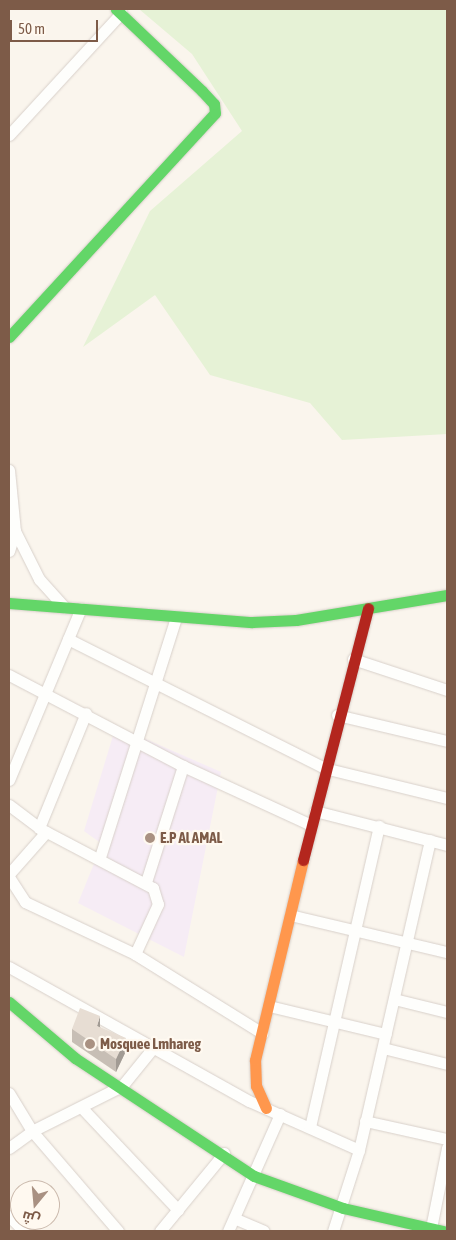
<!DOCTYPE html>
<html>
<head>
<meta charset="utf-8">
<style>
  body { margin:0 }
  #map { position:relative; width:456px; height:1240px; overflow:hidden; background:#faf5ed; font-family:"Asap Condensed",Cairo,sans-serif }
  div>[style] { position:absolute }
  .education>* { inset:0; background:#f6ecf5 }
  .green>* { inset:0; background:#e6f2d6 }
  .roads { filter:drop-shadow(0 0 1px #d8d0ca) drop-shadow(0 0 1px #d8d0ca) }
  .street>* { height:11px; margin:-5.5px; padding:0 5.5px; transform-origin:5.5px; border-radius:5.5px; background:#fefefc }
  .fast>* { height:11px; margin:-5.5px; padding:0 5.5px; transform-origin:5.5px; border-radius:5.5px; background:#63d668 }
  .slow>* { height:11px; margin:-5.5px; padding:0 5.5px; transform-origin:5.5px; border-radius:5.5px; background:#ff974d }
  .jam>* { height:11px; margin:-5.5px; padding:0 5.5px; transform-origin:5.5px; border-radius:5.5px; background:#b3261e }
  .wall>* { inset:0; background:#c7beb5 }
  .shaded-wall>* { inset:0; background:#a29b94 }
  .building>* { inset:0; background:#e7ddd3 }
  .dots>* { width:14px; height:14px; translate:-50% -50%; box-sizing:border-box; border:2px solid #fff9f0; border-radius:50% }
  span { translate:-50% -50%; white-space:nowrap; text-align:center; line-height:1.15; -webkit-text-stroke:4.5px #fff9f0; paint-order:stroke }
  .poi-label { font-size:15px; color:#7d5b48; font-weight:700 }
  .left { translate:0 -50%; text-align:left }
  .frame { position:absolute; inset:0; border:10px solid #7d5b48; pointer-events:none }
  .north { position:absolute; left:10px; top:1180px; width:50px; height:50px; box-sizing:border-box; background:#fff9f0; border:1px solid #cbbaad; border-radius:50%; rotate:197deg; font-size:14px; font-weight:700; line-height:20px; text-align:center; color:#7d5b48 }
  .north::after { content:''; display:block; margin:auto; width:18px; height:22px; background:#a99182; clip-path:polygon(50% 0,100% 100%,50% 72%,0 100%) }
  .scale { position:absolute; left:10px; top:20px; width:88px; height:22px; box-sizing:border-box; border:2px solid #7d5b48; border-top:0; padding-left:6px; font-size:15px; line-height:18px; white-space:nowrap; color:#7d5b48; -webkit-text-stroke:4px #fff9f0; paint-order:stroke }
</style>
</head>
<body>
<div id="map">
  <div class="education">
    <i style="clip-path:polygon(116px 726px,221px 772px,184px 957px,78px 903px,102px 844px,84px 831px)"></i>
  </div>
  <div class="green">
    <i style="clip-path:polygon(139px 9px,447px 9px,447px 434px,342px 440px,310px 403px,210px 375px,155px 295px,83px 347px,150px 211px,242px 131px,192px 54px)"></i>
  </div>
  <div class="roads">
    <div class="street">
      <i style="left:9px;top:135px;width:166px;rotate:-47.4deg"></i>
      <i style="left:9px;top:470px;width:61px;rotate:84.4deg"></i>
      <i style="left:15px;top:531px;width:54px;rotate:63.4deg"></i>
      <i style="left:39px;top:579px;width:38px;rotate:48deg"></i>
      <i style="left:9px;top:551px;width:21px;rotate:-73deg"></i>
      <i style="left:68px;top:639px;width:287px;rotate:26.7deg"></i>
      <i style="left:324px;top:768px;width:127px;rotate:13.7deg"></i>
      <i style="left:353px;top:659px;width:99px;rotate:18.3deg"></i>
      <i style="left:9px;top:675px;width:196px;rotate:27.6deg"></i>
      <i style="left:183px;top:766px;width:141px;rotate:24.7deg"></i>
      <i style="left:337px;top:715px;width:113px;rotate:13.3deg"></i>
      <i style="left:9px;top:780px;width:186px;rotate:-67.3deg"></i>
      <i style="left:9px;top:805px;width:38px;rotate:37deg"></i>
      <i style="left:39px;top:828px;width:129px;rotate:27.8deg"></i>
      <i style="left:153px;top:888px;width:17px;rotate:73deg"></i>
      <i style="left:158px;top:904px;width:55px;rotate:114.7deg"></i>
      <i style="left:315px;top:811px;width:136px;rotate:14.4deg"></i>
      <i style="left:39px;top:828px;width:124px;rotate:-67.8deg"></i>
      <i style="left:100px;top:857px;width:251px;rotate:-72.4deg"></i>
      <i style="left:9px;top:874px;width:56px;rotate:-48.6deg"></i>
      <i style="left:9px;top:877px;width:30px;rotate:57deg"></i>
      <i style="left:25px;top:902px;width:122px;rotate:25.3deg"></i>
      <i style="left:135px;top:954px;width:150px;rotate:31.9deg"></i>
      <i style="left:146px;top:882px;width:122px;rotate:-72.3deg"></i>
      <i style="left:290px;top:915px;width:161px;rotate:13.3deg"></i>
      <i style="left:9px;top:967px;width:275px;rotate:29.2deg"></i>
      <i style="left:249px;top:1101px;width:120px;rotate:24deg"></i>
      <i style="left:394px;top:999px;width:55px;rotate:13.8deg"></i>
      <i style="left:269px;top:1006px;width:120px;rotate:13.5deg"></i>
      <i style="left:383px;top:1048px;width:66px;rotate:14deg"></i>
      <i style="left:9px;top:1093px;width:44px;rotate:58.8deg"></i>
      <i style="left:32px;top:1131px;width:132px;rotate:49.3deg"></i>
      <i style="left:82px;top:1108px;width:140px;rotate:46.7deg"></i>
      <i style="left:365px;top:1121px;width:84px;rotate:12.4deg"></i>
      <i style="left:310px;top:1127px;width:309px;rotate:-77.1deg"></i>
      <i style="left:9px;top:1148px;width:29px;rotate:-36deg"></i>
      <i style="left:32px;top:1131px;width:101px;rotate:-26.6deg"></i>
      <i style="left:122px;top:1086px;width:48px;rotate:-51deg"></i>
      <i style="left:9px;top:1216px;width:21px;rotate:45deg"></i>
      <i style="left:236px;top:1219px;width:30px;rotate:23deg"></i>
      <i style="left:431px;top:1228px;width:82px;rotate:-78.7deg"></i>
      <i style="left:160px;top:1231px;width:101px;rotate:-50.6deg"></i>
      <i style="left:228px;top:1231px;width:128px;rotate:-66deg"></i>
      <i style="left:333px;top:1231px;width:85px;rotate:-72.2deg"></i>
      <i style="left:359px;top:1150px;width:318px;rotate:-77.1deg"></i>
    </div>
    <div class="fast">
      <i style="left:9px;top:337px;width:304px;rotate:-47.4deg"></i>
      <i style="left:215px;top:113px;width:9px;rotate:-96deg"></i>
      <i style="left:214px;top:104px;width:18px;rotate:-133deg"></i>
      <i style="left:202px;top:91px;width:119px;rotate:-136.4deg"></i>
      <i style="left:9px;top:603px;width:244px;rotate:4.5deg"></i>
      <i style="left:252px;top:622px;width:44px;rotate:-2.6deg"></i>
      <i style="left:296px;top:620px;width:153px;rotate:-9.4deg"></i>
      <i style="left:9px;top:1002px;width:87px;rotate:40.3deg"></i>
      <i style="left:75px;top:1058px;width:214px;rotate:33.4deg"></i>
      <i style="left:254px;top:1176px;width:95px;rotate:19.8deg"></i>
      <i style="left:343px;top:1208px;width:103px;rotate:13deg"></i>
    </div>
    <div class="slow">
      <i style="left:266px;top:1108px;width:24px;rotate:-114deg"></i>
      <i style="left:256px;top:1086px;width:26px;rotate:-92deg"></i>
      <i style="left:255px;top:1060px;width:206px;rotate:-76.5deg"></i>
    </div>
    <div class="jam">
      <i style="left:303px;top:860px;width:260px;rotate:-75.5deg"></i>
    </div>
  </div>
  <div class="wall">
    <i style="clip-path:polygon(100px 1027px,126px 1051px,116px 1072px,72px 1042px,72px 1029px)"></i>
  </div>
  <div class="shaded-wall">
    <i style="clip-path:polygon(100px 1016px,100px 1029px,97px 1026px)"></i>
    <i style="clip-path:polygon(126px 1038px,126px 1051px,116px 1072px,116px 1059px)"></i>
  </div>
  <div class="building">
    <i style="clip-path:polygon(80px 1008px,100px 1016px,97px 1026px,126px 1038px,116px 1059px,72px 1029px)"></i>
  </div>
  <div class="dots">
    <i style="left:150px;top:838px;background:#a99182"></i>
    <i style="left:90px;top:1044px;background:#a99182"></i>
  </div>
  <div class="poi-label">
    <span class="left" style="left:160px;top:838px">E.P Al AMAL</span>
    <span class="left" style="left:100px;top:1044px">Mosquee Lmhareg</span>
  </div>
  <div class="frame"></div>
  <div class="north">ش</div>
  <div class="scale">50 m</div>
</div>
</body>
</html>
